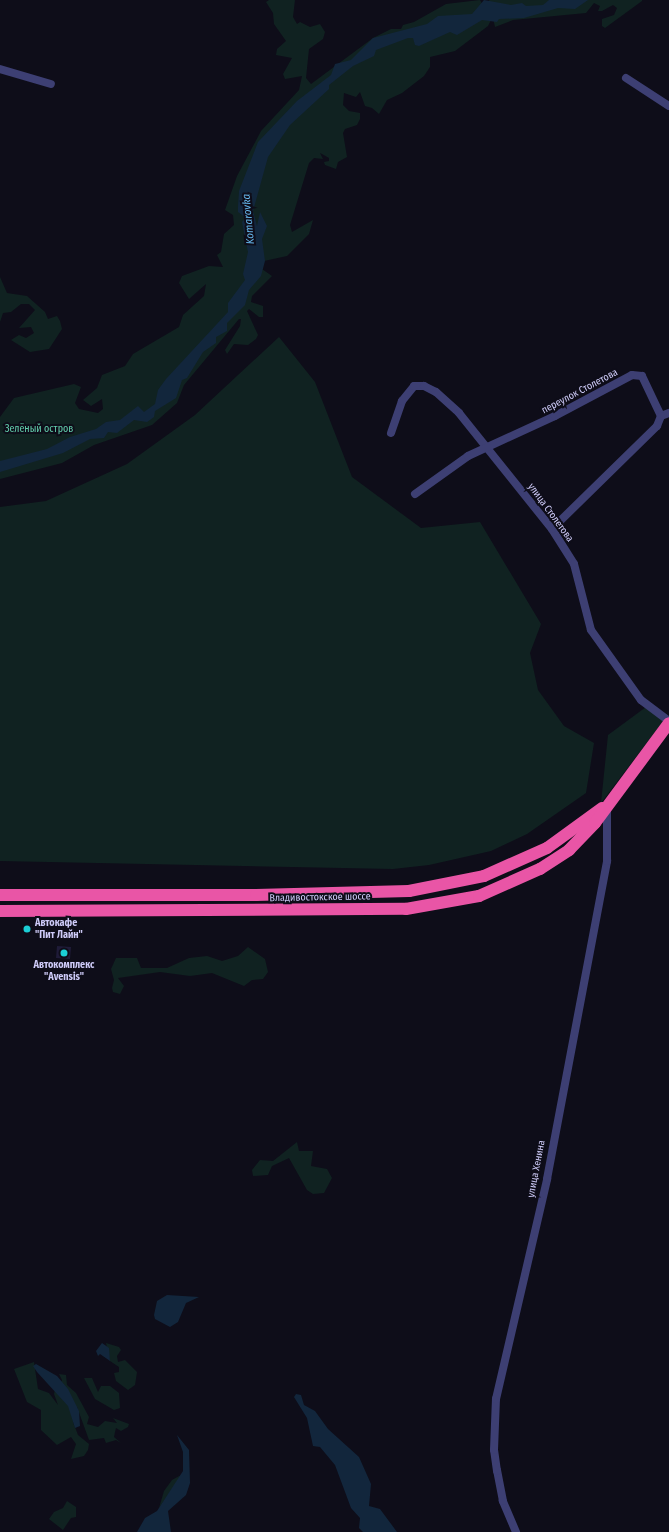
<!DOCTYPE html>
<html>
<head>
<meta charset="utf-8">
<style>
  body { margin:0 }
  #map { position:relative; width:669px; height:1532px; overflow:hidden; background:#0e0d19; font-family:"Fira Sans Condensed",sans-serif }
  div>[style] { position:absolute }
  .green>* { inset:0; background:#102221 }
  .water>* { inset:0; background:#12263c }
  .building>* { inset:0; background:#1f1b38 }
  .street>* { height:8px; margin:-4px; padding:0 4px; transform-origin:4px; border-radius:4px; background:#3d3f73 }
  .highway>* { height:12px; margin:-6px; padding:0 6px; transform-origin:6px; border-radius:6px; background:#e955a6 }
  .dots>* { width:11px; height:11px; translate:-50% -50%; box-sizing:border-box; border:2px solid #0e0d19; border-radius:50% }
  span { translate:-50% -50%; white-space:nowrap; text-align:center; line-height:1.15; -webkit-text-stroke:4px #0e0d19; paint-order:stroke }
  .street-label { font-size:10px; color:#cecbf8 }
  .park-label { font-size:10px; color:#62ceac }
  .poi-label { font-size:10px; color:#cecbf8; font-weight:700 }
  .left { translate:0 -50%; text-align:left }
  .water-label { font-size:11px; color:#66b6eb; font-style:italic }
</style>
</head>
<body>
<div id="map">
  <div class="green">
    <i style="clip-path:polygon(269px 0,295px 0,293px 17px,297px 24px,300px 22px,310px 27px,320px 24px,325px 32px,323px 39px,309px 49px,306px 78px,311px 84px,373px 38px,391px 29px,401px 29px,403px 25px,414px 22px,446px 4px,480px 0,491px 20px,488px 26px,455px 51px,430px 57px,430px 67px,424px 76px,402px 93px,387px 100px,379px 114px,372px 108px,365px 106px,360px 92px,356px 97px,344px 93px,343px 105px,349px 111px,360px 113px,360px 119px,357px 125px,345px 129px,343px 133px,347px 157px,338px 162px,336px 169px,325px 165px,324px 162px,329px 161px,329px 158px,322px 154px,320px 153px,323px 159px,314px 158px,309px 163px,290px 225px,292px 232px,313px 220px,309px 234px,287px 256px,264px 261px,262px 269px,272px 276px,252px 296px,251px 302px,263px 306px,263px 317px,259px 317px,249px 309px,247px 311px,258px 335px,256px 339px,248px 345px,234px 344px,227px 354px,225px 350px,240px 326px,241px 319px,239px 319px,184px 385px,177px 403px,152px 425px,94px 445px,62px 463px,0 479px,0 417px,14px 398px,74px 384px,81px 387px,75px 403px,79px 409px,98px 413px,103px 409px,102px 399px,91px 406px,83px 400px,97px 388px,102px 375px,125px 366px,133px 354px,179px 327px,183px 315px,204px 296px,206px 284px,189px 299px,179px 283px,182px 276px,209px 266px,223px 267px,217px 255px,221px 252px,224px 234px,234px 225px,233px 215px,225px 210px,237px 176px,261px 131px,299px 90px,302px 76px,285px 79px,283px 74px,292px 58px,276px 55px,277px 49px,286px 41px,274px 24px,273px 13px,266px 2px)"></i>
    <i style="clip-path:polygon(489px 0,642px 0,642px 1px,605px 28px,602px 26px,602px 19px,614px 15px,617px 8px,613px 5px,602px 11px,598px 11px,600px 6px,594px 3px,586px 13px,513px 20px,495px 27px)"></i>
    <i style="clip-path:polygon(0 277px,7px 293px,27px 296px,45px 312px,48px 319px,57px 316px,60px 321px,62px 329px,49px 349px,30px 352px,11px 340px,19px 335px,26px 338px,34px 333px,31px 327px,19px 328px,35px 310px,29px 304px,21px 304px,11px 312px,3px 313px,0 322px)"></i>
    <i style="clip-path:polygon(279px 337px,315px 382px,352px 477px,421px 528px,480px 522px,541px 624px,530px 653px,538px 690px,564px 726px,594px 743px,586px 793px,527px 834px,491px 851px,429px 865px,393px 869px,0 861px,0 507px,46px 501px,127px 464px,195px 415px)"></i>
    <i style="clip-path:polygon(646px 707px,664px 720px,601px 803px,608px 735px)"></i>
    <i style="clip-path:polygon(248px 947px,265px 959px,268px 972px,263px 979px,252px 980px,244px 986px,212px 973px,190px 976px,160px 972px,118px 978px,124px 986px,120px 994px,113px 992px,112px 988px,114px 980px,111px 969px,116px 958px,137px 958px,141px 968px,167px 968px,189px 958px,207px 956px,222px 961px,238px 956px)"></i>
    <i style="clip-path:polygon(297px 1142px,299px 1151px,313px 1151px,311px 1166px,327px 1169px,332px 1178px,324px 1193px,313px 1194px,307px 1190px,289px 1158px,272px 1166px,268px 1175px,253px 1176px,252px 1170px,260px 1160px,273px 1161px)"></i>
    <i style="clip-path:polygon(106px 1343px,119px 1347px,121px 1350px,117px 1356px,118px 1362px,125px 1360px,137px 1372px,135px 1385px,128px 1390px,116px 1381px,114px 1373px,119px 1372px,119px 1367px,110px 1361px)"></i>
    <i style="clip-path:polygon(34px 1362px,38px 1389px,49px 1393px,58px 1405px,54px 1394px,56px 1385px,60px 1385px,62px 1380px,59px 1374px,66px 1375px,67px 1385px,76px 1393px,89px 1417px,87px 1424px,98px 1427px,105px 1421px,117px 1423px,113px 1418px,129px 1424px,128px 1427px,121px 1431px,116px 1428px,115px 1432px,114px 1437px,121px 1443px,116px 1440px,106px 1443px,104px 1438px,89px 1440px,77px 1407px,73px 1422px,78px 1435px,89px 1444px,88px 1450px,84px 1456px,71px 1459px,76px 1444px,71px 1437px,57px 1445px,41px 1430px,41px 1410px,27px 1402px,14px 1369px)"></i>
    <i style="clip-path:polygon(84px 1378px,92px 1378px,98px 1392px,101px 1386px,110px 1386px,119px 1393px,120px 1408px,114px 1410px,95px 1399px)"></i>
    <i style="clip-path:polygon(181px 1475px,173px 1488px,159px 1508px,164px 1491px,172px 1480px)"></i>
    <i style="clip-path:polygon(67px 1501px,76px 1507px,76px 1517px,71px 1518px,63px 1530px,49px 1519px,54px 1512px,63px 1508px)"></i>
  </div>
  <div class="water">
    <i style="clip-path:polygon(484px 0,511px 5px,522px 3px,526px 6px,543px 5px,549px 0,588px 0,575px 9px,558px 8px,524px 18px,499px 19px,497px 22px,482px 20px,457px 35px,450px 32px,419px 46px,415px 45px,413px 38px,408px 38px,376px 50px,374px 56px,353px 66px,329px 85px,329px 89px,290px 125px,268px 157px,253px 211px,257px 226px,260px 212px,267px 226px,262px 239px,265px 261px,261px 276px,249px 290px,245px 305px,227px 323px,227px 331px,216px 337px,216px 343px,203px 352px,187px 378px,182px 380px,176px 398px,155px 411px,154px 417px,147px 422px,134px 420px,117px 433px,108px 432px,104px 438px,90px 439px,63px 453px,0 472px,0 461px,47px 449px,70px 437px,96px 429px,106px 422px,120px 420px,138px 406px,144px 412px,155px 404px,158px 390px,166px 379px,228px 312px,228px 303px,245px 280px,243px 274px,248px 252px,242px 222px,246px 218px,238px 212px,238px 207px,239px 191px,258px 142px,297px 101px,331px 75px,335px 64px,351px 60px,373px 38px,427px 24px,438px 16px,472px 14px)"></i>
    <i style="clip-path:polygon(167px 1295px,199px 1297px,186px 1303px,178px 1322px,170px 1327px,155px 1319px,154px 1315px,157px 1301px)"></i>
    <i style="clip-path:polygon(102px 1343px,109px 1348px,110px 1361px,100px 1354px,98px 1356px,96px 1351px)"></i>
    <i style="clip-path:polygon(36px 1364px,57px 1376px,68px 1389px,79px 1411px,80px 1426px,75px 1428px,68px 1406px,37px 1372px,33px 1366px)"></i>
    <i style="clip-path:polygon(296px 1394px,301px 1395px,304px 1405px,315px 1411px,328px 1429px,359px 1457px,371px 1484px,369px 1506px,380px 1509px,397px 1532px,363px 1532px,359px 1528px,360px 1518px,351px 1508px,335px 1465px,320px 1447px,313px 1446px,307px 1418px,294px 1397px)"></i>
    <i style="clip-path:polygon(177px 1435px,189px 1450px,190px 1483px,186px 1495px,168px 1511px,171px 1532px,137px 1532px,145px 1518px,157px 1511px,183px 1471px,183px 1452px)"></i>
  </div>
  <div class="building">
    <i style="clip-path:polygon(57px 946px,71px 947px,70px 959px,56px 958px)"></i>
  </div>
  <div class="street">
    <i style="left:0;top:69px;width:53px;rotate:16.4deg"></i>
    <i style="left:626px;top:78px;width:51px;rotate:33.1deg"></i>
    <i style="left:661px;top:416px;width:9px;rotate:-21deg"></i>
    <i style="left:391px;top:433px;width:34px;rotate:-71deg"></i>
    <i style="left:402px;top:401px;width:19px;rotate:-51deg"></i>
    <i style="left:414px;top:386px;width:10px"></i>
    <i style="left:424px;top:386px;width:13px;rotate:27deg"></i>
    <i style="left:436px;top:392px;width:31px;rotate:42deg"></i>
    <i style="left:459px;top:413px;width:149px;rotate:51.3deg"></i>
    <i style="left:552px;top:529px;width:41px;rotate:57.8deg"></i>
    <i style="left:574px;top:564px;width:68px;rotate:75.6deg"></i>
    <i style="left:591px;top:630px;width:86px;rotate:54.5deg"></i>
    <i style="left:641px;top:700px;width:35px;rotate:37deg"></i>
    <i style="left:415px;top:494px;width:65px;rotate:-35.6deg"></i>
    <i style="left:468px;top:456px;width:96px;rotate:-24.7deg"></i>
    <i style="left:555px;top:416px;width:87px;rotate:-28deg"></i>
    <i style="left:632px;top:375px;width:10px;rotate:6deg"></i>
    <i style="left:642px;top:376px;width:44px;rotate:64.6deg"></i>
    <i style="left:661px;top:416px;width:11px;rotate:112deg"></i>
    <i style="left:657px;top:426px;width:147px;rotate:135.6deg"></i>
    <i style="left:516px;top:1532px;width:34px;rotate:-113deg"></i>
    <i style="left:503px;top:1501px;width:31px;rotate:-101deg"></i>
    <i style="left:497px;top:1471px;width:21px;rotate:-98deg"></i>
    <i style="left:494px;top:1450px;width:51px;rotate:-87.8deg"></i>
    <i style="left:496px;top:1399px;width:226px;rotate:-76.9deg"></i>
    <i style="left:547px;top:1179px;width:324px;rotate:-79.3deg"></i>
    <i style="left:607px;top:861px;width:54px;rotate:-90deg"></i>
  </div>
  <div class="highway">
    <i style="left:0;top:895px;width:256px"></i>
    <i style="left:256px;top:895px;width:153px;rotate:-1.5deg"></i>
    <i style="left:409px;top:891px;width:76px;rotate:-11.3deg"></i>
    <i style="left:484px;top:876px;width:69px;rotate:-24deg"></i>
    <i style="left:547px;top:848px;width:68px;rotate:-36deg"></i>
    <i style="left:0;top:911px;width:406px;rotate:-0.3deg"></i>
    <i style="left:406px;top:909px;width:74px;rotate:-10.1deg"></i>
    <i style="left:479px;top:896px;width:67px;rotate:-23.9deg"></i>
    <i style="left:540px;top:869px;width:35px;rotate:-33deg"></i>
    <i style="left:569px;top:850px;width:37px;rotate:-46deg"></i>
    <i style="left:595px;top:823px;width:124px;rotate:-53.5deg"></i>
  </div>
  <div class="dots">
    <i style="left:27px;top:929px;background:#1bced5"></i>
    <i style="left:64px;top:953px;background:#1bced5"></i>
  </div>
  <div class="street-label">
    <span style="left:580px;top:392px;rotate:-28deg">переулок Столетова</span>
    <span style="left:550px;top:513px;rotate:54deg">улица Столетова</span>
    <span style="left:320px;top:898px;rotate:-1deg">Владивостокское шоссе</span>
    <span style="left:537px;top:1169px;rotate:-79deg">улица Хенина</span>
  </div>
  <div class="park-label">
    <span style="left:39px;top:430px">Зелёный остров</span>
  </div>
  <div class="poi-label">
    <span class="left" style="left:35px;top:929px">Автокафе<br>"Пит Лайн"</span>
    <span style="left:64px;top:971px">Автокомплекс<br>"Avensis"</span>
  </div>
  <div class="water-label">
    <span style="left:249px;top:219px;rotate:-95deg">Komarovka</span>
  </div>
</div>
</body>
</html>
